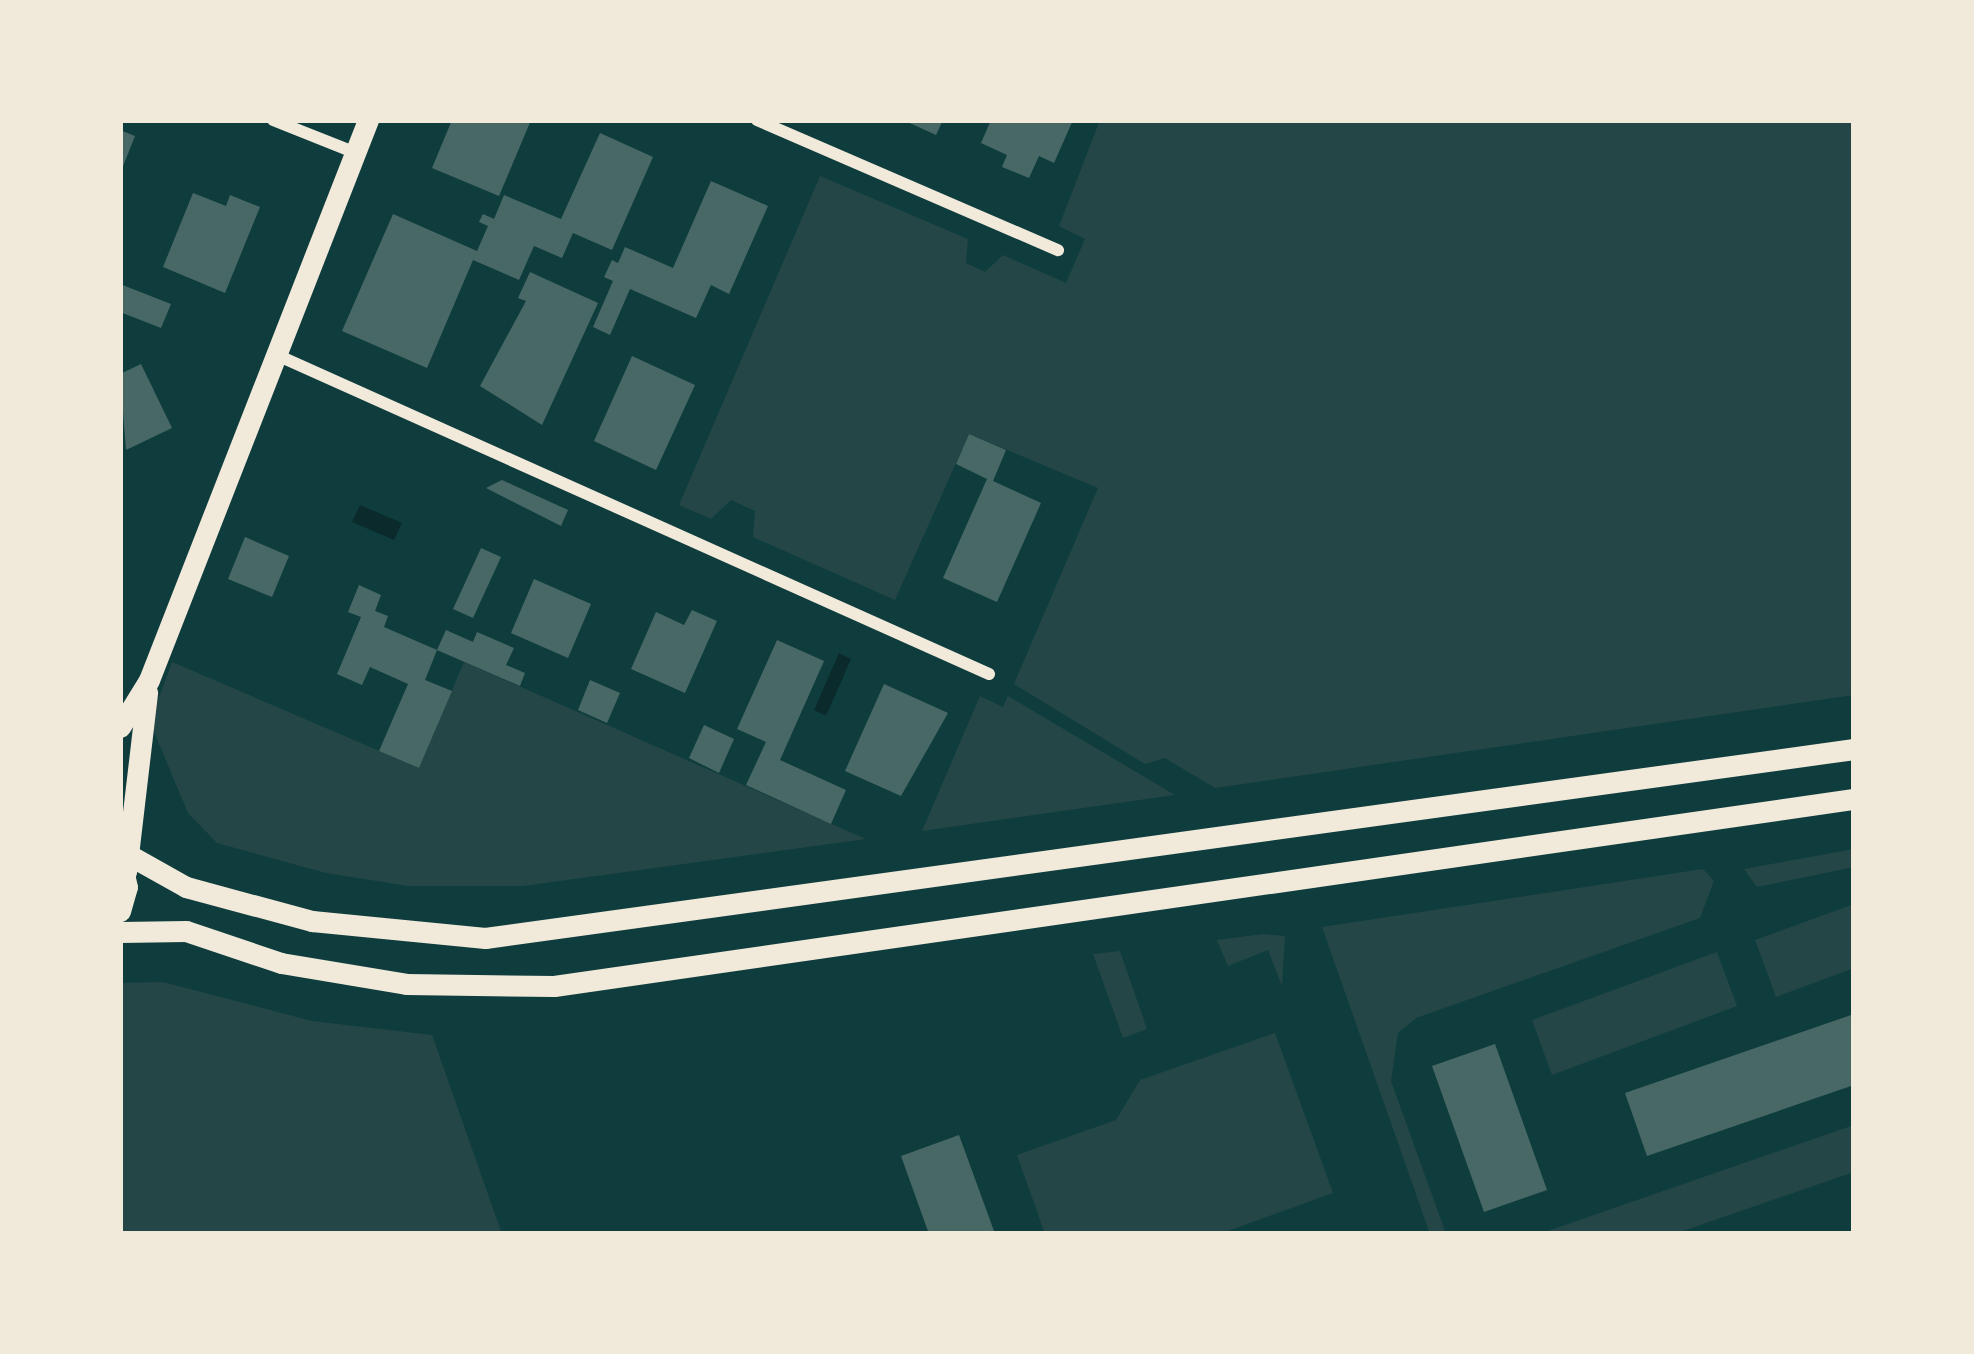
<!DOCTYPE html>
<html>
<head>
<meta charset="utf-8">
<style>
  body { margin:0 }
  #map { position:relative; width:1974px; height:1354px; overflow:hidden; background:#0f3d3e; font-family:Georgia,serif }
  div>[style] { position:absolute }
  .green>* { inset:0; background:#244646 }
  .water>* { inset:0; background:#0a2a2b }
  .building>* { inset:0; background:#486865 }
  .minor>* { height:12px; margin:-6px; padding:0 6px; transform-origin:6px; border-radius:6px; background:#f1e9da }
  .tertiary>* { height:21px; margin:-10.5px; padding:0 10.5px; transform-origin:10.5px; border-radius:10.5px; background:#f1e9da }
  span { translate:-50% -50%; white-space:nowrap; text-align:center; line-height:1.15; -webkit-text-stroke:12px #f1e9da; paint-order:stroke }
  .frame { position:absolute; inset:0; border:123px solid #f1e9da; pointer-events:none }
</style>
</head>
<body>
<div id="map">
  <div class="green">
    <i style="clip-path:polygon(1100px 120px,1854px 120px,1854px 695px,1215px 788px,1165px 758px,1145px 764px,1014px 684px,1098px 488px,969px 434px,895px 600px,753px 537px,755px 511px,731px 500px,711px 519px,679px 505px,820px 176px,968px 239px,966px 263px,985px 272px,1003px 255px,1066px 283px,1085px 239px,1059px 226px)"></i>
    <i style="clip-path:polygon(172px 662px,419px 768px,464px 662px,866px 839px,523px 886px,408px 886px,326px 873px,217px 843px,188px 813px,150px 722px)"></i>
    <i style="clip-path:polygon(980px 696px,1003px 707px,1008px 696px,1175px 795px,922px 831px)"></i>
    <i style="clip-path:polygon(1854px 849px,1854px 867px,1757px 887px,1744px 869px)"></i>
    <i style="clip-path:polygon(1703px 869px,1714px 881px,1700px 918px,1416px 1018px,1398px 1033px,1391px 1081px,1446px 1234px,1430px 1234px,1322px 927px)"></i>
    <i style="clip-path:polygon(1854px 904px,1854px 968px,1776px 997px,1755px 940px)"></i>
    <i style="clip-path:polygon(1263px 934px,1285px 936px,1282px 986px,1268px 950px,1228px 966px,1217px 940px)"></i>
    <i style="clip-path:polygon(1120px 951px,1147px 1029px,1123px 1038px,1093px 954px)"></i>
    <i style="clip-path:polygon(1717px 952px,1737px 1006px,1552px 1075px,1532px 1020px)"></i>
    <i style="clip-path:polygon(163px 982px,312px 1021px,432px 1035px,502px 1234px,120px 1234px,120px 983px)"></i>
    <i style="clip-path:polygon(1275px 1033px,1333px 1193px,1219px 1234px,1045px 1234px,1017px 1155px,1116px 1120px,1140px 1080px)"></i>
    <i style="clip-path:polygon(1854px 1125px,1854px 1172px,1674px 1234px,1539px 1234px)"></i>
  </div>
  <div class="water">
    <i style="clip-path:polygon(360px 505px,402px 523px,394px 540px,352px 522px)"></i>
    <i style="clip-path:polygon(839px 653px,851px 659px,826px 716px,814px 710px)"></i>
  </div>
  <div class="building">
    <i style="clip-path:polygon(452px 120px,531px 120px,499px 196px,432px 168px)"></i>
    <i style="clip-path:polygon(903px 120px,943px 120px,936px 135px)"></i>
    <i style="clip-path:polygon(991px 120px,1073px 120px,1054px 163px,1039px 156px,1029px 178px,1002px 167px,1007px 155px,981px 143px)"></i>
    <i style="clip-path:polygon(120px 130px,135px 136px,120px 174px)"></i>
    <i style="clip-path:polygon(600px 133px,653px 157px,612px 250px,573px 233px,562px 258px,534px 246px,519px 280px,473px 260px,427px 368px,342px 331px,393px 214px,477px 251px,488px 226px,479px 222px,483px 214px,494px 219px,504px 195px,561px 219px)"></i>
    <i style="clip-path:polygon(711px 181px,768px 206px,729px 294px,711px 285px,696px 318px,630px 289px,610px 335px,593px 327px,613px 281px,604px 277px,612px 260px,618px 263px,625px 247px,673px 268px)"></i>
    <i style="clip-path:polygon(193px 193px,226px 206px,230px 195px,260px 207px,225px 293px,163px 267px)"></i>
    <i style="clip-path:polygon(530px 272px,598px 303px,542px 425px,480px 386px,526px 301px,518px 298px)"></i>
    <i style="clip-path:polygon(120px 284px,171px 304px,161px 328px,120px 312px)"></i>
    <i style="clip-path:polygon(632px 356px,695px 385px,656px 470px,594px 441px)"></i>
    <i style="clip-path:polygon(141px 364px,172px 428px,126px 450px,120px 374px)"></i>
    <i style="clip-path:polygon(969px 434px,1006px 450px,993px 481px,1041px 503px,997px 602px,943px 578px,987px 479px,956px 464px)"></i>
    <i style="clip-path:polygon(502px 480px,568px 510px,561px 526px,486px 488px)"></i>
    <i style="clip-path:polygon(245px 537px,289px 556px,272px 597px,228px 579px)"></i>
    <i style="clip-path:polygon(481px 548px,501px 557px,473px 618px,453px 609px)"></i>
    <i style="clip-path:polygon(534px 579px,591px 604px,568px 658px,511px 633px)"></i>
    <i style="clip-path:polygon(359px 585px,381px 595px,375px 611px,388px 616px,384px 627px,437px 650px,425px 680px,452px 691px,419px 768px,379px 751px,408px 684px,370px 667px,362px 685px,337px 674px,361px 617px,348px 612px)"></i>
    <i style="clip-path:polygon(692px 610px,717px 621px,685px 693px,631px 669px,656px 612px,684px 625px)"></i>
    <i style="clip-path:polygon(446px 630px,473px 642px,477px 632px,514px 648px,506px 665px,525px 673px,520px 686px,437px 650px)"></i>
    <i style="clip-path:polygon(777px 640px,824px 661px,780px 760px,846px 790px,831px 824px,746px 785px,766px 742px,737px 729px)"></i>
    <i style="clip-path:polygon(590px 680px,620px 693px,607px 723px,578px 710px)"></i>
    <i style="clip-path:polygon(884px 684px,948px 713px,901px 796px,845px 771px)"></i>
    <i style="clip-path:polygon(704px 725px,734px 739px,719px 773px,689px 758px)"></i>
    <i style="clip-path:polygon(1854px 1014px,1854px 1085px,1647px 1156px,1625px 1093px)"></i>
    <i style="clip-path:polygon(1495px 1044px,1547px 1190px,1484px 1212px,1432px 1066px)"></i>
    <i style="clip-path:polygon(959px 1135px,990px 1220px,995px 1234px,929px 1234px,901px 1156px)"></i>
  </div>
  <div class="minor">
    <i style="left:273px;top:120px;width:89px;rotate:21.7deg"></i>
    <i style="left:757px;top:120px;width:328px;rotate:23.4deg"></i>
    <i style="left:279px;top:356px;width:778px;rotate:24.13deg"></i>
  </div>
  <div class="tertiary">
    <i style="left:120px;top:727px;width:55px;rotate:-58.3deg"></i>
    <i style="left:149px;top:680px;width:601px;rotate:-68.64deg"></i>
    <i style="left:120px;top:850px;width:76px;rotate:29.3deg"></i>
    <i style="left:186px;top:887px;width:131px;rotate:15.1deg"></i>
    <i style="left:312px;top:921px;width:174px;rotate:5.6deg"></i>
    <i style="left:485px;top:938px;width:1382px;rotate:-7.86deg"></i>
    <i style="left:126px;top:872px;width:181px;rotate:-83.3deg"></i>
    <i style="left:120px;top:911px;width:25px;rotate:-74deg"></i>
    <i style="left:127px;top:887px;width:28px;rotate:-103deg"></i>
    <i style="left:120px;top:932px;width:66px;rotate:-0.9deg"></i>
    <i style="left:186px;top:931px;width:100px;rotate:18.6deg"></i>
    <i style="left:281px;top:963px;width:127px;rotate:9.5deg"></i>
    <i style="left:406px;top:984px;width:148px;rotate:0.8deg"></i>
    <i style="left:554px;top:986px;width:1313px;rotate:-8.19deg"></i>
  </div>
  <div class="frame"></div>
</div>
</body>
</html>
